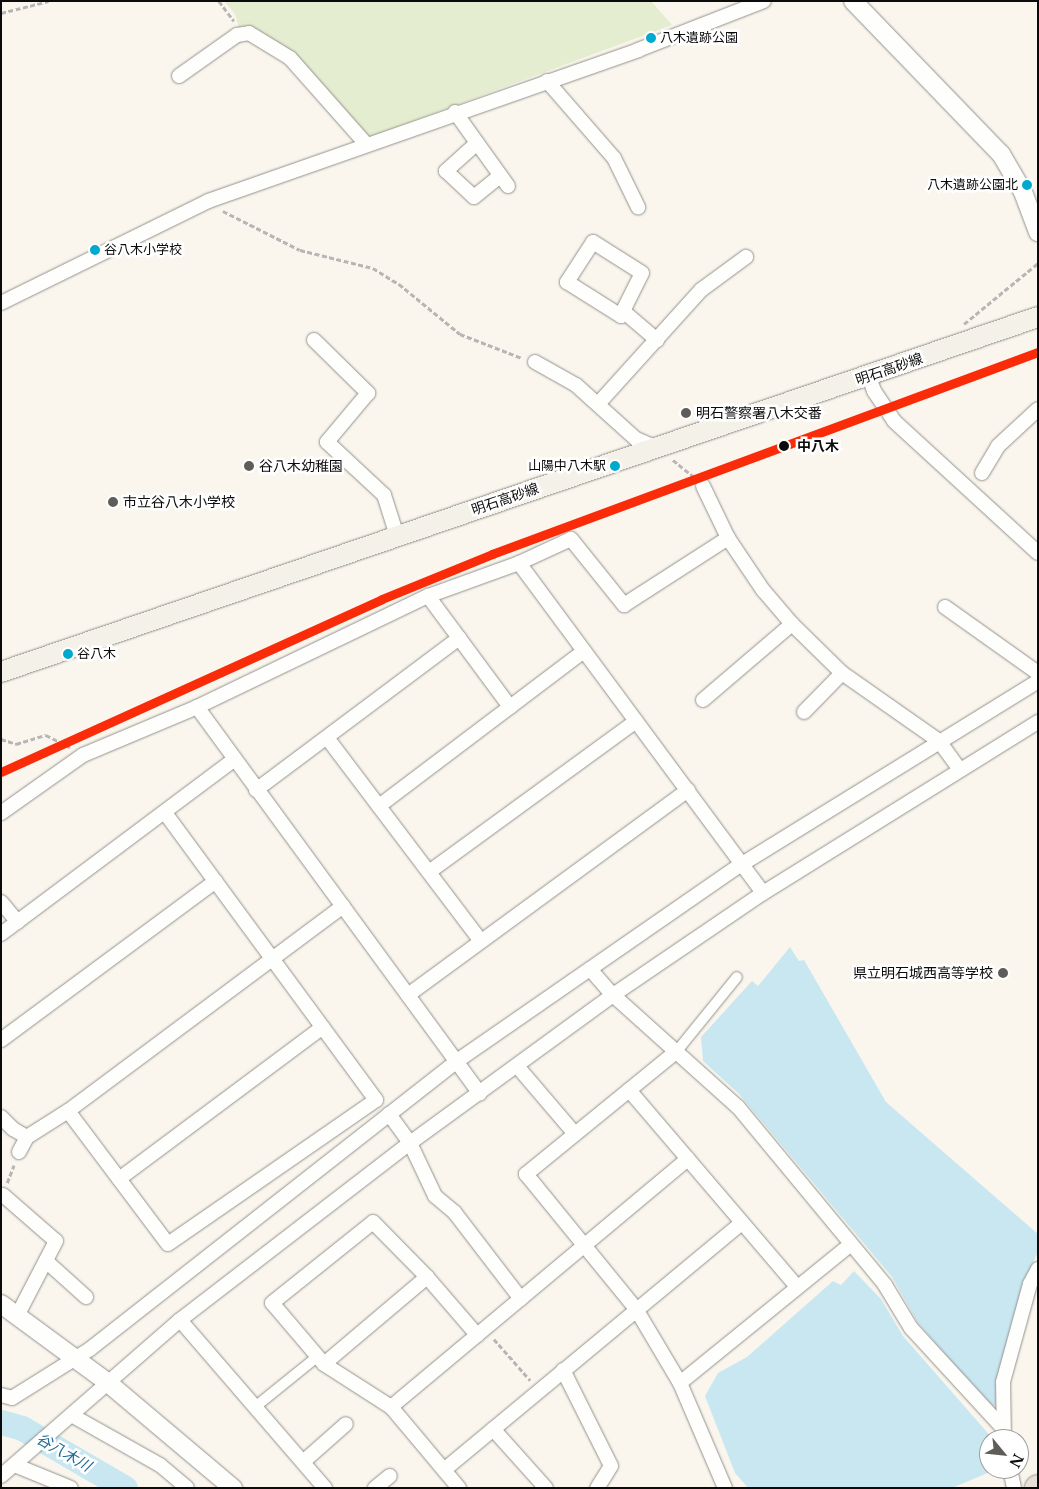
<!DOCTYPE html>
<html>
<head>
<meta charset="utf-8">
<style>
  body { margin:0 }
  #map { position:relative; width:1039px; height:1489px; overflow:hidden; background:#faf6ee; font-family:"Libre Baskerville","Noto Sans JP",serif }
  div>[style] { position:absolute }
  .green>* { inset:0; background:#e5edd0 }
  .water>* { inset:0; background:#c8e7f1 }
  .river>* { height:25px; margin:-12.5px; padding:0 12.5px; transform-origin:12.5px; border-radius:12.5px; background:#c8e7f1 }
  .path>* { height:2.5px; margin-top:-1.25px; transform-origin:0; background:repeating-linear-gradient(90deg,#b7b6b5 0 5px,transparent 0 7.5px) }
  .roads { filter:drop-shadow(0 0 1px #93918d) drop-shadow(0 0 1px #93918d) }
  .pedestrian>* { height:10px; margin:-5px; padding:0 5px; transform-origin:5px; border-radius:5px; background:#fefefc }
  .minor>* { height:14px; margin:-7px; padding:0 7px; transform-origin:7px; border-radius:7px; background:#fefefc }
  .tertiary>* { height:18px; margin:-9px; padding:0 9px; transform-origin:9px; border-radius:9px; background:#fefefc }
  .secondary>* { height:20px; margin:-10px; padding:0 10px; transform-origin:10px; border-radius:10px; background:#f4f1e8 }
  .trunk>* { height:24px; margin:-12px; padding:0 12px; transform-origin:12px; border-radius:12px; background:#e8e0d6 }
  .rail-1>* { height:9px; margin:-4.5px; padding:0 4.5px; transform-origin:4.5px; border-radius:4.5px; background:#fa2b08 }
  .dots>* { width:14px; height:14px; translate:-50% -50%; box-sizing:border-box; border:2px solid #fff; border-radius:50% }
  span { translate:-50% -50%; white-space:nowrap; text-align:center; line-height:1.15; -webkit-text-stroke:5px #fff; paint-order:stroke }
  .bus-label { font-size:13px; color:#0b0b0b }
  .left { translate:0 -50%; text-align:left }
  .right { translate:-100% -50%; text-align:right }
  .street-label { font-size:14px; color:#0b0b0b }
  .poi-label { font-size:14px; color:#0b0b0b }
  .stop-label { font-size:14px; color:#0b0b0b; font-weight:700 }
  .water-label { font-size:15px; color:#1d6d95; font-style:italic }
  .frame { position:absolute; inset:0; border:2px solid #0b0b0b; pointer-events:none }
  .north { position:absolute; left:979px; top:1429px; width:50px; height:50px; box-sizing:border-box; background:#fff; border:1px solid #9d9d9d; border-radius:50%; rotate:118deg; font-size:14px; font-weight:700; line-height:20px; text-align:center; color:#0b0b0b }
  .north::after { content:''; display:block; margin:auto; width:18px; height:22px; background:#5f5d5a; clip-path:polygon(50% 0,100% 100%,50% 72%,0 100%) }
</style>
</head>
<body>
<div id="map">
  <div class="green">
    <i style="clip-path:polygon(224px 1px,651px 1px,672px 25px,367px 138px,293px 54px,240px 31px,235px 14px)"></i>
  </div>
  <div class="water">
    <i style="clip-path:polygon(790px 947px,799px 961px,804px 960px,886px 1102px,1038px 1234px,1038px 1252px,1024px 1282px,997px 1380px,996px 1405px,990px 1407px,918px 1323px,892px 1277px,739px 1094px,703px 1061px,701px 1037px,752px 981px,758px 986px)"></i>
    <i style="clip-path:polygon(854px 1271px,881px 1299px,903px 1336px,993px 1439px,989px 1439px,989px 1469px,997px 1469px,952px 1488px,748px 1488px,735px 1473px,705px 1396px,718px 1373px,747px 1357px,833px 1281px,841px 1285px)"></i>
  </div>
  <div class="river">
    <i style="left:1px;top:1422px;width:22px;rotate:16deg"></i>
    <i style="left:22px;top:1428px;width:119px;rotate:30.2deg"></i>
  </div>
  <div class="path">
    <i style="left:219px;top:1px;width:25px;rotate:53deg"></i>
    <i style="left:1px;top:13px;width:49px;rotate:-14deg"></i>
    <i style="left:223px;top:211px;width:86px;rotate:26.9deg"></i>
    <i style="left:300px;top:250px;width:75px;rotate:13.9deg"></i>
    <i style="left:373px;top:268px;width:31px;rotate:32deg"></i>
    <i style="left:399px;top:284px;width:79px;rotate:39.3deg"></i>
    <i style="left:460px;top:334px;width:66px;rotate:21.2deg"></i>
    <i style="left:964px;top:324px;width:96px;rotate:-39.5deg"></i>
    <i style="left:673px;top:460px;width:27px;rotate:39deg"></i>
    <i style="left:1px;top:739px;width:16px;rotate:18deg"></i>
    <i style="left:16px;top:744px;width:31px;rotate:-17deg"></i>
    <i style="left:46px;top:735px;width:27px;rotate:27deg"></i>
    <i style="left:7px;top:1183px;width:19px;rotate:-69deg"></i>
    <i style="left:494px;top:1339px;width:55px;rotate:48.7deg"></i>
  </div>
  <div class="roads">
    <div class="pedestrian">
      <i style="left:677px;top:1051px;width:95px;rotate:-51deg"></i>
      <i style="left:255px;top:1407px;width:81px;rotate:-39deg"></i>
    </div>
    <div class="minor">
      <i style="left:179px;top:76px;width:71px;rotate:-35.3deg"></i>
      <i style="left:237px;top:35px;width:12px;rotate:-9deg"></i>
      <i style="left:249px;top:33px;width:48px;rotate:31.4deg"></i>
      <i style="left:290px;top:58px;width:115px;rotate:48.5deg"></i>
      <i style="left:547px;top:81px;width:102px;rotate:49deg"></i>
      <i style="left:614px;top:158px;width:55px;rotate:63.9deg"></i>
      <i style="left:455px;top:112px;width:91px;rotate:54.4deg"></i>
      <i style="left:477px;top:143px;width:42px;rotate:137.9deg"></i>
      <i style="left:446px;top:171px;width:38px;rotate:43deg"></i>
      <i style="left:474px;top:197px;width:33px;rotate:-39deg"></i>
      <i style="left:1px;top:303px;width:231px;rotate:-26.2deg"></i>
      <i style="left:208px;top:201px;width:456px;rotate:-19.3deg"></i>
      <i style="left:638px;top:50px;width:135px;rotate:-21.3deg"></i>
      <i style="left:623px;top:311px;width:42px;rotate:-63.4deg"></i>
      <i style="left:642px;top:273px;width:58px;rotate:-147.7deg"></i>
      <i style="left:593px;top:242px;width:48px;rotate:123deg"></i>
      <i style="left:567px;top:282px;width:64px;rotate:32.2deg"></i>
      <i style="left:621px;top:316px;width:5px;rotate:-68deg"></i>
      <i style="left:623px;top:311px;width:45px;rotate:40.5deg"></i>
      <i style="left:314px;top:340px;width:76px;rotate:44.5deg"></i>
      <i style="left:368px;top:393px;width:64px;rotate:129.9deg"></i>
      <i style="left:327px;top:442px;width:78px;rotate:42.9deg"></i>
      <i style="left:384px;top:495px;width:43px;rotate:72.4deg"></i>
      <i style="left:535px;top:362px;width:47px;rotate:29.3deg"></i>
      <i style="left:576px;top:385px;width:81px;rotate:42deg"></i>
      <i style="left:636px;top:439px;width:21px;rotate:23deg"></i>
      <i style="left:869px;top:377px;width:15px;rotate:70deg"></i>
      <i style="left:874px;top:391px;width:36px;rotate:56deg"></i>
      <i style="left:894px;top:421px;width:195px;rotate:42.5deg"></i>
      <i style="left:598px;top:404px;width:154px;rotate:-47.9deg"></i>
      <i style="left:701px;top:290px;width:56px;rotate:-36.3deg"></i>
      <i style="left:982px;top:473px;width:31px;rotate:-59deg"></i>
      <i style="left:998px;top:446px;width:54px;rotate:-42.8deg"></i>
      <i style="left:703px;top:486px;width:58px;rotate:64.3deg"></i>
      <i style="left:728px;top:538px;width:63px;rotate:56.1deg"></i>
      <i style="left:763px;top:590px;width:45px;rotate:49.5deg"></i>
      <i style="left:792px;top:624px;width:70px;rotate:44.4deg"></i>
      <i style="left:842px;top:673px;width:118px;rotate:35deg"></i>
      <i style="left:939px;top:741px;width:34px;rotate:54deg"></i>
      <i style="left:519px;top:563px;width:410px;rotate:53.5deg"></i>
      <i style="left:428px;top:596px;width:138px;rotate:53.5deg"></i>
      <i style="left:945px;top:607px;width:114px;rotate:35.4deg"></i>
      <i style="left:703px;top:700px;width:117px;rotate:-40.5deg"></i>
      <i style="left:197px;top:707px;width:479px;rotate:53.8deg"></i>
      <i style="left:804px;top:712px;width:54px;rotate:-45.7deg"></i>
      <i style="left:328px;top:739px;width:253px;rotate:52.9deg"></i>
      <i style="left:256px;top:790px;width:254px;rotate:-36.8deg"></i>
      <i style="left:379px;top:806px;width:257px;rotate:-37.1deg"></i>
      <i style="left:1px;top:813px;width:100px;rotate:-35.3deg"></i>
      <i style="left:83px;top:755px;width:124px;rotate:-22.8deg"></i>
      <i style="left:197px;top:707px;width:256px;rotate:-25.7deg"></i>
      <i style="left:428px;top:596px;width:97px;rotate:-19.9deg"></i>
      <i style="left:519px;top:563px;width:57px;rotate:-24.8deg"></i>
      <i style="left:571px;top:539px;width:85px;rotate:51.2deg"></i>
      <i style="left:624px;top:605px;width:124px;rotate:-32.8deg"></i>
      <i style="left:429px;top:872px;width:256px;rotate:-36.1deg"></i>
      <i style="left:1px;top:902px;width:26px;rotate:50deg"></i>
      <i style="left:1px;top:934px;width:291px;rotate:-36.8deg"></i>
      <i style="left:590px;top:969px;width:35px;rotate:49deg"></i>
      <i style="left:613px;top:995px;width:168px;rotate:41.9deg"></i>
      <i style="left:738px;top:1107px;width:231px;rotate:50.4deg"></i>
      <i style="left:885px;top:1285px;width:50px;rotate:58.8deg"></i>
      <i style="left:911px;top:1328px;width:134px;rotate:47.4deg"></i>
      <i style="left:408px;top:995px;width:347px;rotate:-36.2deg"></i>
      <i style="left:1px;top:1040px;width:267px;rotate:-36.5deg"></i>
      <i style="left:677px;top:1051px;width:195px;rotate:140.8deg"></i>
      <i style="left:526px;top:1174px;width:174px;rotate:50.8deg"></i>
      <i style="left:636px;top:1309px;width:86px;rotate:59.3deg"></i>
      <i style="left:680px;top:1383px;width:114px;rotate:66.8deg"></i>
      <i style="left:517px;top:1066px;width:89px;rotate:49.5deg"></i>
      <i style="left:629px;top:1090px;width:259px;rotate:49.5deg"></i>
      <i style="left:68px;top:1111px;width:166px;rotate:53.1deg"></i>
      <i style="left:168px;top:1244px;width:253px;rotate:-34.7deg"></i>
      <i style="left:376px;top:1100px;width:356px;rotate:-126.3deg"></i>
      <i style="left:389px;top:1114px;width:36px;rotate:54deg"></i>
      <i style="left:410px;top:1143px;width:59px;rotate:64.7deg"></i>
      <i style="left:435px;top:1196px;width:26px;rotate:40deg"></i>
      <i style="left:455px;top:1213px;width:108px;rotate:52.5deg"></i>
      <i style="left:1px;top:1117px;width:17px;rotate:45deg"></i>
      <i style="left:13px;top:1129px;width:16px;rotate:30deg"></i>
      <i style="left:19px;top:1152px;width:17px;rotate:-62deg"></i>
      <i style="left:27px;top:1137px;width:49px;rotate:-32.4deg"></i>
      <i style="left:68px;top:1111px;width:343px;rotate:-36.7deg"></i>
      <i style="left:119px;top:1179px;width:254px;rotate:-36.7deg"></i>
      <i style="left:3px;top:1195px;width:70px;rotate:41deg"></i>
      <i style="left:56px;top:1241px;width:85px;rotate:117.5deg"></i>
      <i style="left:46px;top:1261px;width:54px;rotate:42deg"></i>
      <i style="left:180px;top:1320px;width:222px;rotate:49.2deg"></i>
      <i style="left:324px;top:1364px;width:135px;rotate:-40.2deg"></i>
      <i style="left:563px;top:1370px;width:107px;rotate:63.4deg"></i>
      <i style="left:611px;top:1466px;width:26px;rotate:122deg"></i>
      <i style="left:680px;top:1383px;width:220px;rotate:-39.1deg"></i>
      <i style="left:1px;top:1395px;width:11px;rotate:15deg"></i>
      <i style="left:12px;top:1398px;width:92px;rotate:-32.1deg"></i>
      <i style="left:90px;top:1349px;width:467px;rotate:-38.1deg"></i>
      <i style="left:457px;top:1061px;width:346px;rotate:-34.7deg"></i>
      <i style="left:742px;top:864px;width:348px;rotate:-31.7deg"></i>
      <i style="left:391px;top:1407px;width:387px;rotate:-39.9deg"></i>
      <i style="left:73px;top:1416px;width:100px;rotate:29.4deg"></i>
      <i style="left:160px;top:1465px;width:35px;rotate:40deg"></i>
      <i style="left:493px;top:1429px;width:79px;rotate:48.1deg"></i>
      <i style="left:1004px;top:1439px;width:57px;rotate:-91deg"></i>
      <i style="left:1003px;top:1382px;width:102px;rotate:-74.6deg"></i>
      <i style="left:1030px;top:1284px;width:17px;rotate:-62deg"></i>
      <i style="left:303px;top:1462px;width:57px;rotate:-41.5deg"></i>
      <i style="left:17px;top:1466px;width:58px;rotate:22.2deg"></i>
      <i style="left:1010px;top:1469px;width:19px;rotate:78deg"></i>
      <i style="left:444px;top:1470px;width:385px;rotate:-39.7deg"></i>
      <i style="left:1px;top:1476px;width:237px;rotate:-41.1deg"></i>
      <i style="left:180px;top:1320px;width:290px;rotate:-37.6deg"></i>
      <i style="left:410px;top:1143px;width:251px;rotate:-36.1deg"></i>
      <i style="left:613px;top:995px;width:181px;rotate:-34.2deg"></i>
      <i style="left:763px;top:893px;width:324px;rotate:-31.9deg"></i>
      <i style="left:375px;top:1488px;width:19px;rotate:-39deg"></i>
      <i style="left:459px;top:1488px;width:106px;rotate:-130deg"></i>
      <i style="left:391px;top:1407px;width:80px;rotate:-147.3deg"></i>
      <i style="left:324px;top:1364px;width:80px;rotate:-130.4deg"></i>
      <i style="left:272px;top:1303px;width:129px;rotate:-38.7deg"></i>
      <i style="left:373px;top:1222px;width:77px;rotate:45.5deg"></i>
      <i style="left:427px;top:1277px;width:77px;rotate:49.2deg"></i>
    </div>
    <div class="tertiary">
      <i style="left:853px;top:1px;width:213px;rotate:46deg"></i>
      <i style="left:1001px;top:154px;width:44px;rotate:59.9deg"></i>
      <i style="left:1023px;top:192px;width:43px;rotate:69.4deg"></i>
      <i style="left:1px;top:1304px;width:132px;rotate:36.3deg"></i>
      <i style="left:107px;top:1382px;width:165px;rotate:40.1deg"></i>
    </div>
    <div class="secondary">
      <i style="left:1px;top:672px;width:1096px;rotate:-18.9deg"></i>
    </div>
    <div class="trunk">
      <i style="left:1037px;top:1488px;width:1px;rotate:-45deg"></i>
    </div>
  </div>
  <div class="rail-1">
    <i style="left:1px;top:772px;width:418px;rotate:-24.4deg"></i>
    <i style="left:382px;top:599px;width:119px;rotate:-22.2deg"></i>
    <i style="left:492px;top:554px;width:582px;rotate:-20.3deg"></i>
  </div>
  <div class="dots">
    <i style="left:651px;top:38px;background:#00a9ce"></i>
    <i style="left:1027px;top:185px;background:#00a9ce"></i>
    <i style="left:95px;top:250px;background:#00a9ce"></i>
    <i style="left:686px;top:413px;background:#5f5d5a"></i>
    <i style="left:784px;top:446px;background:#0b0b0b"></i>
    <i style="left:249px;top:466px;background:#5f5d5a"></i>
    <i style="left:615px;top:466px;background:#00a9ce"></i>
    <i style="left:113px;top:502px;background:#5f5d5a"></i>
    <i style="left:68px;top:654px;background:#00a9ce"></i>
    <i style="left:1003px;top:973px;background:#5f5d5a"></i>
  </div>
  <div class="bus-label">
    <span class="left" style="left:660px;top:38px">八木遺跡公園</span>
    <span class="right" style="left:1018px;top:185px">八木遺跡公園北</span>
    <span class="left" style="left:104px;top:250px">谷八木小学校</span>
    <span class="right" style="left:606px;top:466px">山陽中八木駅</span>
    <span class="left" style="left:77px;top:654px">谷八木</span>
  </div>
  <div class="street-label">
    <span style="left:889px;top:369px;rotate:-19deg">明石高砂線</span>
    <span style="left:505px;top:499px;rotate:-19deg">明石高砂線</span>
  </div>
  <div class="poi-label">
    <span class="left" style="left:696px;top:413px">明石警察署八木交番</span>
    <span class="left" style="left:259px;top:466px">谷八木幼稚園</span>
    <span class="left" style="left:123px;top:502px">市立谷八木小学校</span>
    <span class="right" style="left:993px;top:973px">県立明石城西高等学校</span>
  </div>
  <div class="stop-label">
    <span class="left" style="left:797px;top:446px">中八木</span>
  </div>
  <div class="water-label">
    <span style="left:64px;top:1452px;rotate:30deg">谷八木川</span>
  </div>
  <div class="frame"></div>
  <div class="north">N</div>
</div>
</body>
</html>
